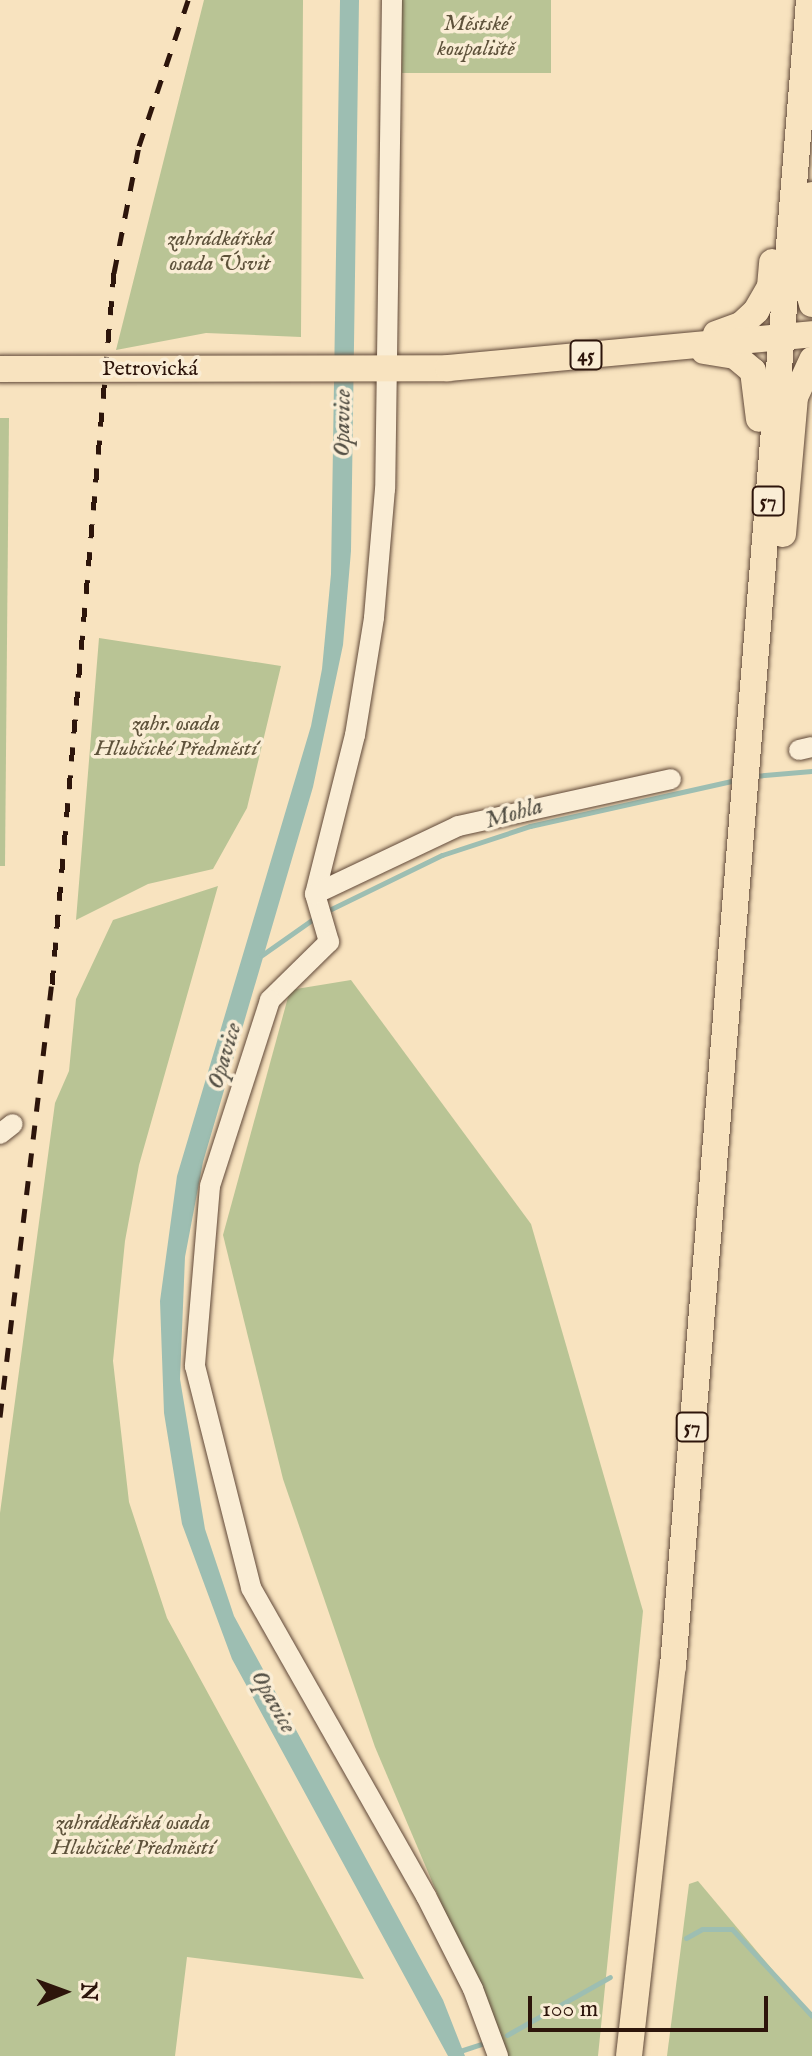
<!DOCTYPE html>
<html>
<head>
<meta charset="utf-8">
<style>
  body { margin:0 }
  #map { position:relative; width:812px; height:2056px; overflow:hidden; background:#f8e3bf; font-family:"IM FELL English",serif }
  div>[style] { position:absolute }
  .green>* { inset:0; background:#b9c495 }
  .water>* { inset:0; background:#9dbeb2 }
  .stream>* { height:5px; margin:-2.5px; padding:0 2.5px; transform-origin:2.5px; border-radius:2.5px; background:#9dbeb2 }
  .roads { filter:drop-shadow(0 0 2px #604838) drop-shadow(0 0 2px #604838) }
  .minor>* { height:20px; margin:-10px; padding:0 10px; transform-origin:10px; border-radius:10px; background:#faedd5 }
  .major>* { height:26px; margin:-13px; padding:0 13px; transform-origin:13px; border-radius:13px; background:#f8e3bf }
  .rail>* { height:5px; margin-top:-2.5px; transform-origin:0; background:repeating-linear-gradient(90deg,#2d150b 0 14px,transparent 0 28px) }
  span { translate:-50% -50%; white-space:nowrap; text-align:center; line-height:1.15; -webkit-text-stroke:7px #faedd5; paint-order:stroke }
  .shield-label span { padding:2px 6px; background:#faedd5; border:2px solid; border-radius:6px; -webkit-text-stroke-width:0 }
  .shield-label { font-size:20px; color:#2d150b; font-weight:700 }
  .park-label { font-size:22px; color:#5e523b; font-style:italic }
  .street-label { font-size:22px; color:#2d150b }
  .water-label { font-size:24px; color:#545045; font-style:italic }
  .north { position:absolute; left:24px; top:1952px; width:80px; height:80px; -webkit-text-stroke:6px #faedd5; paint-order:stroke; rotate:89deg; font-size:22px; font-weight:700; line-height:32px; text-align:center; color:#2d150b }
  .north::after { content:''; display:block; margin:auto; width:28px; height:36px; background:#2d150b; clip-path:polygon(50% 0,100% 100%,50% 72%,0 100%) }
  .scale { position:absolute; left:528px; top:1996px; width:240px; height:36px; box-sizing:border-box; border:4px solid #2d150b; border-top:0; padding-left:10px; font-size:24px; line-height:28px; white-space:nowrap; color:#2d150b; -webkit-text-stroke:6px #faedd5; paint-order:stroke }
</style>
</head>
<body>
<div id="map">
  <div class="green">
    <i style="clip-path:polygon(204px 0,303px 0,301px 337px,206px 333px,116px 350px)"></i>
    <i style="clip-path:polygon(401px 0,551px 0,551px 73px,402px 73px)"></i>
    <i style="clip-path:polygon(0 418px,9px 418px,5px 866px,0 866px)"></i>
    <i style="clip-path:polygon(99px 638px,281px 666px,247px 808px,213px 869px,148px 884px,76px 920px)"></i>
    <i style="clip-path:polygon(218px 886px,139px 1165px,125px 1241px,113px 1361px,129px 1502px,167px 1618px,364px 1979px,187px 1957px,175px 2056px,0 2056px,0 1513px,55px 1103px,69px 1071px,76px 999px,113px 920px)"></i>
    <i style="clip-path:polygon(351px 980px,531px 1224px,643px 1611px,598px 2056px,506px 2056px,375px 1747px,283px 1479px,223px 1235px,290px 990px)"></i>
    <i style="clip-path:polygon(698px 1881px,812px 2017px,812px 2056px,667px 2056px,689px 1884px)"></i>
  </div>
  <div class="water">
    <i style="clip-path:polygon(340px 0,359px 0,351px 551px,343px 645px,313px 787px,203px 1162px,185px 1257px,180px 1379px,205px 1529px,234px 1616px,443px 2000px,465px 2056px,448px 2056px,232px 1659px,182px 1524px,164px 1413px,160px 1301px,177px 1176px,311px 726px,322px 669px,331px 574px)"></i>
  </div>
  <div class="stream">
    <i style="left:754px;top:776px;width:58px;rotate:-4.9deg"></i>
    <i style="left:325px;top:912px;width:130px;rotate:-26deg"></i>
    <i style="left:442px;top:855px;width:93px;rotate:-18.2deg"></i>
    <i style="left:530px;top:826px;width:211px;rotate:-12.6deg"></i>
    <i style="left:262px;top:955px;width:66px;rotate:-35.1deg"></i>
    <i style="left:686px;top:1938px;width:18px;rotate:-29deg"></i>
    <i style="left:702px;top:1929px;width:30px"></i>
    <i style="left:732px;top:1929px;width:118px;rotate:47.4deg"></i>
    <i style="left:507px;top:2035px;width:118px;rotate:-29.4deg"></i>
    <i style="left:460px;top:2051px;width:22px;rotate:-18deg"></i>
  </div>
  <div class="roads">
    <div class="minor">
      <i style="left:392px;top:0;width:489px;rotate:90.8deg"></i>
      <i style="left:385px;top:489px;width:129px;rotate:94.9deg"></i>
      <i style="left:374px;top:618px;width:119px;rotate:99.2deg"></i>
      <i style="left:355px;top:735px;width:164px;rotate:104.1deg"></i>
      <i style="left:315px;top:894px;width:50px;rotate:73.7deg"></i>
      <i style="left:329px;top:942px;width:83px;rotate:135.5deg"></i>
      <i style="left:270px;top:1000px;width:195px;rotate:107.9deg"></i>
      <i style="left:210px;top:1186px;width:181px;rotate:94.8deg"></i>
      <i style="left:195px;top:1366px;width:229px;rotate:75.8deg"></i>
      <i style="left:251px;top:1588px;width:354px;rotate:60.4deg"></i>
      <i style="left:426px;top:1896px;width:104px;rotate:63.2deg"></i>
      <i style="left:473px;top:1989px;width:72px;rotate:69.5deg"></i>
      <i style="left:799px;top:750px;width:13px;rotate:-13deg"></i>
      <i style="left:315px;top:894px;width:158px;rotate:-25.4deg"></i>
      <i style="left:458px;top:826px;width:218px;rotate:-12.4deg"></i>
      <i style="left:0;top:1134px;width:16px;rotate:-38deg"></i>
    </div>
    <div class="major">
      <i style="left:812px;top:195px;width:83px;rotate:94.8deg"></i>
      <i style="left:805px;top:278px;width:27px;rotate:75deg"></i>
      <i style="left:716px;top:334px;width:27px;rotate:-20deg"></i>
      <i style="left:741px;top:325px;width:21px;rotate:-43deg"></i>
      <i style="left:756px;top:311px;width:28px;rotate:-60deg"></i>
      <i style="left:770px;top:287px;width:25px;rotate:-85deg"></i>
      <i style="left:704px;top:351px;width:31px;rotate:9deg"></i>
      <i style="left:735px;top:356px;width:23px;rotate:40deg"></i>
      <i style="left:753px;top:371px;width:48px;rotate:82.9deg"></i>
      <i style="left:0;top:369px;width:448px;rotate:-0.1deg"></i>
      <i style="left:448px;top:368px;width:366px;rotate:-5.3deg"></i>
      <i style="left:783px;top:534px;width:138px;rotate:-85deg"></i>
      <i style="left:795px;top:397px;width:41px;rotate:-65.3deg"></i>
      <i style="left:629px;top:2056px;width:392px;rotate:-83.6deg"></i>
      <i style="left:673px;top:1666px;width:1672px;rotate:-85.33deg"></i>
    </div>
  </div>
  <div class="rail">
    <i style="left:0;top:1417px;width:436px;rotate:-83.2deg"></i>
    <i style="left:52px;top:984px;width:714px;rotate:-85.02deg"></i>
    <i style="left:114px;top:273px;width:129px;rotate:-78.9deg"></i>
    <i style="left:139px;top:146px;width:154px;rotate:-71.4deg"></i>
  </div>
  <div class="shield-label">
    <span style="left:586px;top:355px">45</span>
    <span style="left:768px;top:501px">57</span>
    <span style="left:692px;top:1427px">57</span>
  </div>
  <div class="park-label">
    <span style="left:476px;top:37px">Městské<br>koupaliště</span>
    <span style="left:220px;top:252px">zahrádkářská<br>osada Úsvit</span>
    <span style="left:176px;top:737px">zahr. osada<br>Hlubčické Předměstí</span>
    <span style="left:133px;top:1836px">zahrádkářská osada<br>Hlubčické Předměstí</span>
  </div>
  <div class="street-label">
    <span style="left:150px;top:370px">Petrovická</span>
  </div>
  <div class="water-label">
    <span style="left:343px;top:423px;rotate:-89deg">Opavice</span>
    <span style="left:514px;top:814px;rotate:-16deg">Mohla</span>
    <span style="left:225px;top:1056px;rotate:-73deg">Opavice</span>
    <span style="left:273px;top:1702px;rotate:61deg">Opavice</span>
  </div>
  <div class="north">N</div>
  <div class="scale">100 m</div>
</div>
</body>
</html>
